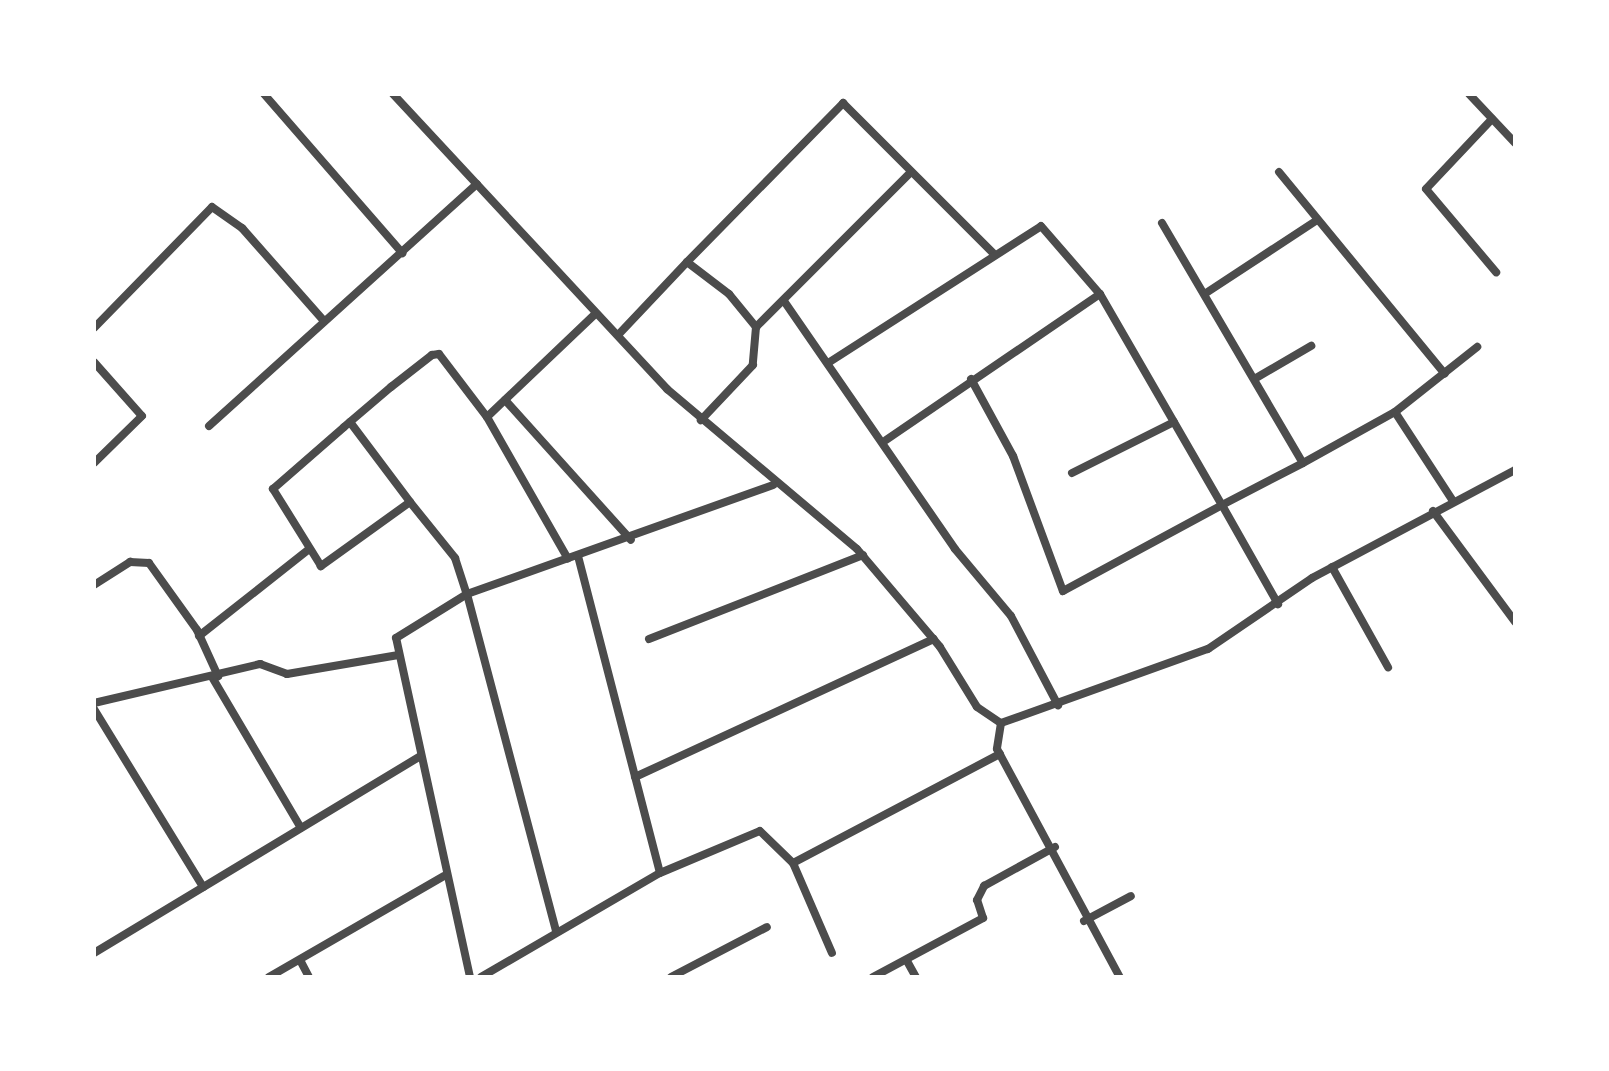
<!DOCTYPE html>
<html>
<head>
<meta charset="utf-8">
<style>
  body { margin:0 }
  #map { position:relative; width:1609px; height:1071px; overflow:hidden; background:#fff; font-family:"Alegreya Sans",sans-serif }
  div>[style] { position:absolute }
  .minor>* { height:8px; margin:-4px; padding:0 4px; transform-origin:4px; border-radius:4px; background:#4c4c4c }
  span { translate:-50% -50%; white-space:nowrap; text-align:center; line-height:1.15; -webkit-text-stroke:6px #fff; paint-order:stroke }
  .frame { position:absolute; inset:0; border:96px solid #fff; pointer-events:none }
</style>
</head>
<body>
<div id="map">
  <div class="minor">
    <i style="left:264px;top:94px;width:211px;rotate:49deg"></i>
    <i style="left:393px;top:94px;width:403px;rotate:47.1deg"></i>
    <i style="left:667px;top:389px;width:248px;rotate:40.1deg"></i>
    <i style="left:857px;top:549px;width:128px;rotate:49.7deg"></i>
    <i style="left:940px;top:647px;width:70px;rotate:58.3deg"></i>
    <i style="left:977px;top:707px;width:29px;rotate:34deg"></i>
    <i style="left:1001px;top:723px;width:220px;rotate:-19.7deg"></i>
    <i style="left:1208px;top:649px;width:126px;rotate:-34.3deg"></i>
    <i style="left:1312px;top:578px;width:230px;rotate:-28deg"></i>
    <i style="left:1469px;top:94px;width:67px;rotate:46.8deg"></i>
    <i style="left:1492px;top:119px;width:96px;rotate:133.3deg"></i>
    <i style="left:1426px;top:189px;width:109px;rotate:49.9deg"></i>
    <i style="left:1279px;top:172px;width:261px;rotate:50.6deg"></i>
    <i style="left:1162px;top:223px;width:278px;rotate:59.6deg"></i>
    <i style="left:1303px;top:463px;width:105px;rotate:-29deg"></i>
    <i style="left:687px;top:262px;width:223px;rotate:-45.5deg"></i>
    <i style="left:843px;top:103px;width:212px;rotate:45deg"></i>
    <i style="left:1206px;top:293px;width:133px;rotate:-33.3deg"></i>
    <i style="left:784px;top:301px;width:301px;rotate:55.4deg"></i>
    <i style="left:955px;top:549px;width:87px;rotate:50.1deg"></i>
    <i style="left:1011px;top:616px;width:101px;rotate:62.2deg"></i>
    <i style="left:756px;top:327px;width:219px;rotate:-45deg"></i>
    <i style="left:94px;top:328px;width:169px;rotate:-45.7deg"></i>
    <i style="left:212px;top:207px;width:37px;rotate:35deg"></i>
    <i style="left:242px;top:228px;width:123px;rotate:48.6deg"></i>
    <i style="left:619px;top:334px;width:99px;rotate:-46.6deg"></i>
    <i style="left:687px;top:262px;width:53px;rotate:37.3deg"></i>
    <i style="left:729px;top:294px;width:43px;rotate:50.7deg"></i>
    <i style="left:756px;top:327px;width:38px;rotate:95deg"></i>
    <i style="left:753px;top:365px;width:76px;rotate:133.4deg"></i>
    <i style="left:94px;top:362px;width:72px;rotate:48.4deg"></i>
    <i style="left:142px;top:416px;width:67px;rotate:135.6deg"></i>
    <i style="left:828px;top:363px;width:253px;rotate:-32.7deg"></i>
    <i style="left:1041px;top:226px;width:90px;rotate:49.1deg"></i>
    <i style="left:1100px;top:294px;width:244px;rotate:60deg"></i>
    <i style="left:1222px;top:505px;width:91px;rotate:-27.4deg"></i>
    <i style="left:1256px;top:378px;width:64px;rotate:-30.2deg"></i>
    <i style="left:971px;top:379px;width:88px;rotate:61.4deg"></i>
    <i style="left:1013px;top:456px;width:144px;rotate:69.7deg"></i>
    <i style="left:1063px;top:591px;width:181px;rotate:-28.4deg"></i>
    <i style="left:1222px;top:505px;width:114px;rotate:60.5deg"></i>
    <i style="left:505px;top:400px;width:188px;rotate:48deg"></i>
    <i style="left:487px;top:417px;width:163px;rotate:60.3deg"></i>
    <i style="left:350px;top:422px;width:100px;rotate:53.1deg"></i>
    <i style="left:410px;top:502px;width:110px;rotate:144.3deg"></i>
    <i style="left:321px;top:566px;width:91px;rotate:-121.9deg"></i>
    <i style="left:273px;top:489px;width:94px;rotate:-41.1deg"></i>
    <i style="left:344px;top:427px;width:62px;rotate:-40.4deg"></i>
    <i style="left:391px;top:387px;width:52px;rotate:-38deg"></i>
    <i style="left:432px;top:355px;width:7px;rotate:-8deg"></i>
    <i style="left:439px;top:354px;width:79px;rotate:52.7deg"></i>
    <i style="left:487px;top:417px;width:149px;rotate:-43.6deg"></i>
    <i style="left:209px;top:426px;width:361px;rotate:-42.1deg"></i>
    <i style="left:886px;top:440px;width:259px;rotate:-34.3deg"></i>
    <i style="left:1072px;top:473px;width:114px;rotate:-26.6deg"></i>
    <i style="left:1453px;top:501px;width:106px;rotate:-123.1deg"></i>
    <i style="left:1395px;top:412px;width:105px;rotate:-38.4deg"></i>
    <i style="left:410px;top:502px;width:72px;rotate:51.2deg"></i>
    <i style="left:455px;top:558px;width:38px;rotate:72deg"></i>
    <i style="left:467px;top:594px;width:350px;rotate:75.2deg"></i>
    <i style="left:1433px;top:511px;width:138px;rotate:53.5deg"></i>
    <i style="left:578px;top:556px;width:327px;rotate:75.5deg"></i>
    <i style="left:1332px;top:567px;width:115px;rotate:60.8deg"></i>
    <i style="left:94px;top:585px;width:43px;rotate:-32.6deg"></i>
    <i style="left:130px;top:562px;width:19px;rotate:3deg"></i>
    <i style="left:149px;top:563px;width:82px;rotate:54.4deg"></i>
    <i style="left:197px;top:630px;width:51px;rotate:65.5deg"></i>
    <i style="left:199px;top:636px;width:139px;rotate:-38.3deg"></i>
    <i style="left:649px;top:639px;width:230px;rotate:-21.4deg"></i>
    <i style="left:212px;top:677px;width:175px;rotate:59.5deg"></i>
    <i style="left:94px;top:703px;width:171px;rotate:-13.2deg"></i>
    <i style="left:260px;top:664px;width:29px;rotate:20deg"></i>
    <i style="left:287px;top:674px;width:113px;rotate:-9.7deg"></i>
    <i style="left:94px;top:709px;width:209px;rotate:58.5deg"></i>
    <i style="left:1001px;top:723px;width:26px;rotate:99deg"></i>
    <i style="left:997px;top:749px;width:259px;rotate:61.7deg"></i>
    <i style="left:635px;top:777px;width:329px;rotate:-24.8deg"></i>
    <i style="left:793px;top:863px;width:234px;rotate:-27.8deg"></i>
    <i style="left:1084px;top:921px;width:53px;rotate:-28deg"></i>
    <i style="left:94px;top:953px;width:380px;rotate:-31.1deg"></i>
    <i style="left:300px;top:960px;width:19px;rotate:62deg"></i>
    <i style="left:907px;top:961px;width:18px;rotate:61deg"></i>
    <i style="left:269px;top:977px;width:202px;rotate:-30deg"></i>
    <i style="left:470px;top:977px;width:347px;rotate:-102.3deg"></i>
    <i style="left:396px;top:638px;width:84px;rotate:-31.8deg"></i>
    <i style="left:467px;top:594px;width:325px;rotate:-19.6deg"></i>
    <i style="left:481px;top:977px;width:207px;rotate:-30.2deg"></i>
    <i style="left:660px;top:873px;width:108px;rotate:-22.8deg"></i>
    <i style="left:760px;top:831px;width:46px;rotate:44.1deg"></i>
    <i style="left:793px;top:863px;width:98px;rotate:66.6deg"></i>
    <i style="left:671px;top:977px;width:108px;rotate:-27.5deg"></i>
    <i style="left:873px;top:977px;width:125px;rotate:-28.2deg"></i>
    <i style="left:983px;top:918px;width:19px;rotate:-108deg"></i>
    <i style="left:977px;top:900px;width:16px;rotate:-63deg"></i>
    <i style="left:984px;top:886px;width:81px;rotate:-28.8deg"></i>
  </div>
  <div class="frame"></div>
</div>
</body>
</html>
